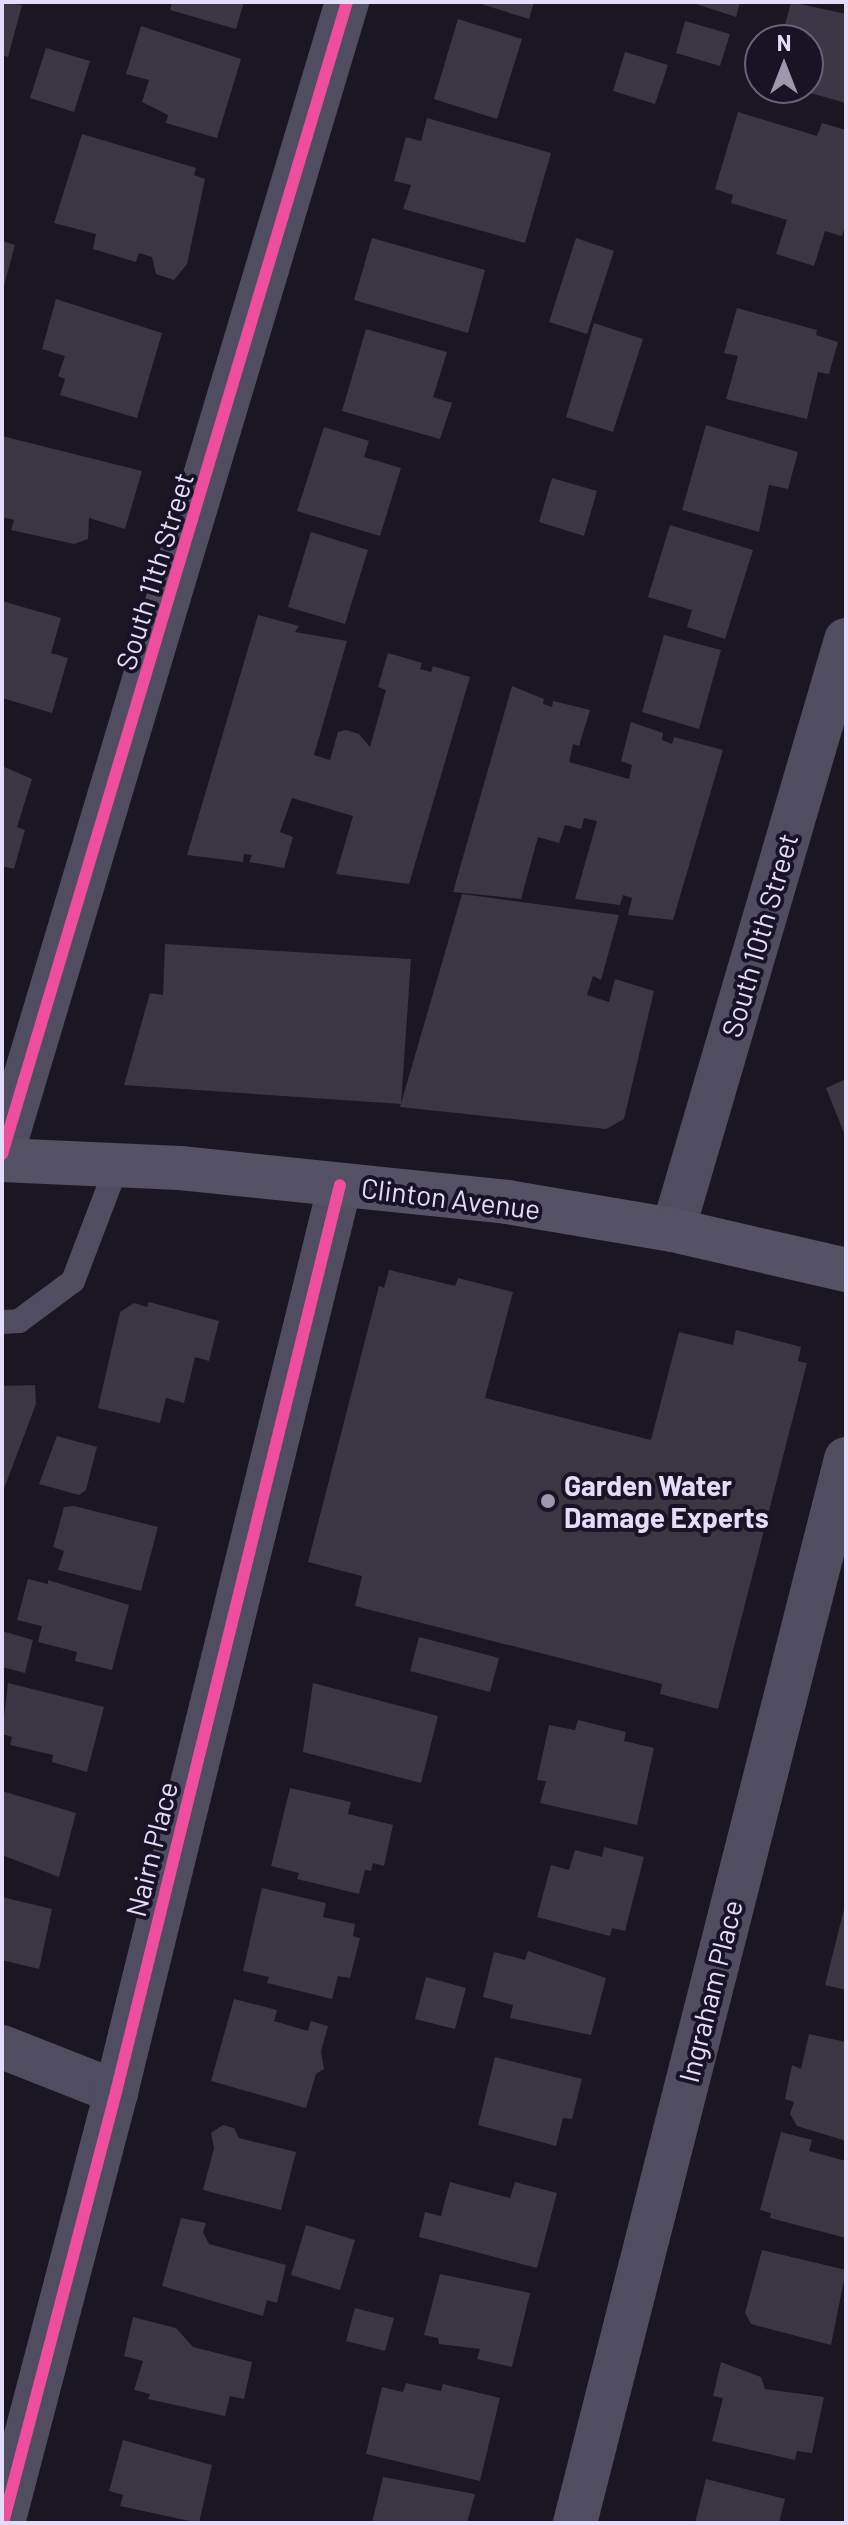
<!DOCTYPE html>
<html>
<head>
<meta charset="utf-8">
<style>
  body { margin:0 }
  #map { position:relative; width:848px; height:2525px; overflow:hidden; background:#1a1722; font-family:Barlow,sans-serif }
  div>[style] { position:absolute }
  .building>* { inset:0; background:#3a3643 }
  .service>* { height:24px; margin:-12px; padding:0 12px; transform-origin:12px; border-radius:12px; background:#514d61 }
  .minor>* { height:44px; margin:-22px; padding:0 22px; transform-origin:22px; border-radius:22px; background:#514d61 }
  .tertiary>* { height:44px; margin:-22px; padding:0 22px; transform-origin:22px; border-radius:22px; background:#514d61 }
  .secondary>* { height:44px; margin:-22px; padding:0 22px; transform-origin:22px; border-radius:22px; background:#565266 }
  .cycleway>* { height:12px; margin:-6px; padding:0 6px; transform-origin:6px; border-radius:6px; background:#ef4d9e }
  .dots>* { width:22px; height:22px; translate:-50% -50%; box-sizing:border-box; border:4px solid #191326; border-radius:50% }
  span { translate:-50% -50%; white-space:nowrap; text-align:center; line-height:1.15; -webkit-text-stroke:8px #191326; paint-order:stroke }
  .street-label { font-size:28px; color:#e4ddfa }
  .poi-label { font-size:28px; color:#e4ddfa; font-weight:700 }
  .left { translate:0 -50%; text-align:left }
  .frame { position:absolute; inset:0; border:4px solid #e4ddfa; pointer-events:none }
  .north { position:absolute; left:744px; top:24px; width:80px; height:80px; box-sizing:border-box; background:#191326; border:2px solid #6a647b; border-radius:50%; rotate:0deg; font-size:22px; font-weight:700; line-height:32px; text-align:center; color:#e4ddfa }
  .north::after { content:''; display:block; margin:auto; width:28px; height:36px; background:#9d98ae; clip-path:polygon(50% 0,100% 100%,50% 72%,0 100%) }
</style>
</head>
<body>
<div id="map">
  <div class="building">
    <i style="clip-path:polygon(2px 2px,22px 5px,8px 57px,2px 55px)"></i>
    <i style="clip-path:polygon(172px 2px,244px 2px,236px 29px,170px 10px)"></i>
    <i style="clip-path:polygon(475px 2px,534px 2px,529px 19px)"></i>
    <i style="clip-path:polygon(690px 2px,740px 2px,736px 17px)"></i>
    <i style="clip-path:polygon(791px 2px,846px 14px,846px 103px,796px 89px,808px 88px,808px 40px,781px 40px)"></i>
    <i style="clip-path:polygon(458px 19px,522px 39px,497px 119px,434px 99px)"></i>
    <i style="clip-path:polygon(685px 21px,730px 34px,720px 66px,676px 53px)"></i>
    <i style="clip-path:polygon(141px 26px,241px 59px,217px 138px,166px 123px,168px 115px,142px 102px,149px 80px,126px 74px)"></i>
    <i style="clip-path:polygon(46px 48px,90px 61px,74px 112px,30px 98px)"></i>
    <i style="clip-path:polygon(625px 52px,668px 65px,655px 104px,613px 91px)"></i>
    <i style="clip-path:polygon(738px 112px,817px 136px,822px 123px,846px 130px,846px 223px,842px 236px,825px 231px,814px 266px,776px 254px,787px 220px,731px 203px,733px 195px,715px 189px)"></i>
    <i style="clip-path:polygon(427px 118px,551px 153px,525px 243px,403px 209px,411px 185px,394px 181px,406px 137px,421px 141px)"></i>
    <i style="clip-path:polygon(82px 134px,196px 168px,194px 175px,205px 179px,187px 264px,174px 280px,156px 274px,152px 257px,139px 253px,136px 262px,93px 249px,96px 234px,54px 223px)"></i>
    <i style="clip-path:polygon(372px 238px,485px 270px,468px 333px,354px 300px)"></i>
    <i style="clip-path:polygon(576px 238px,614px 251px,587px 334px,549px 322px)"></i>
    <i style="clip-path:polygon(2px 241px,15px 245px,3px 289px,2px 288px)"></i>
    <i style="clip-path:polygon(56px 299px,162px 333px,137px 418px,60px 395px,65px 379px,58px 376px,65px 356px,42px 349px)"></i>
    <i style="clip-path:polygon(737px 308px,817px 330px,816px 335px,838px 342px,829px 374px,818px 372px,807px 419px,726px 399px,738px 356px,724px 353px)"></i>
    <i style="clip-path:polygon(594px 323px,643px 339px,613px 432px,566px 417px)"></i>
    <i style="clip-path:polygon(366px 329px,447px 352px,433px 397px,452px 403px,440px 439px,342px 411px)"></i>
    <i style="clip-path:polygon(706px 425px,798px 452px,788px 489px,769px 485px,759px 532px,682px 510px)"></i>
    <i style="clip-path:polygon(324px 427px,369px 441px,364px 457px,401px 468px,380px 536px,297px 511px)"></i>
    <i style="clip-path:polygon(2px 436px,142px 471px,125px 529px,89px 518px,88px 539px,74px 544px,11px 530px,14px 520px,2px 517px)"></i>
    <i style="clip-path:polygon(552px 478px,597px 491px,584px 536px,539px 522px)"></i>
    <i style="clip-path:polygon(670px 525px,753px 550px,725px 639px,687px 627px,692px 610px,648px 597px)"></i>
    <i style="clip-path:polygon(311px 532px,368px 550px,345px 624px,288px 607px)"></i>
    <i style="clip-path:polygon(2px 601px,61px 618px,51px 653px,68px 658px,52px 713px,2px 698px)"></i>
    <i style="clip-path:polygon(258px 615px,299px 626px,295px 632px,347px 641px,314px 755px,330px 760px,338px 732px,346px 730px,359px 734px,370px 747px,386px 690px,378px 687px,388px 653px,422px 663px,420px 669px,431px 672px,433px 666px,470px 677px,409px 884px,336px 874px,353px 816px,292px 798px,280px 832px,293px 837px,284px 868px,249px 862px,252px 855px,244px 854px,243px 862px,187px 855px)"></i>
    <i style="clip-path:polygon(664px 635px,721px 650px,699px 729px,642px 712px)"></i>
    <i style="clip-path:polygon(512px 686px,544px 699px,543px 704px,552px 707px,553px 701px,590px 710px,579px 746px,573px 744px,569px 762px,629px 779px,632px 765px,621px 761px,631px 722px,663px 733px,662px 740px,672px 744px,674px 737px,723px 750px,673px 920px,628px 915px,632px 898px,623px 895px,620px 905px,575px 899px,597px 821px,584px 818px,581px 829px,565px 825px,559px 843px,538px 837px,521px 899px,453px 892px)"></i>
    <i style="clip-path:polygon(2px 766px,32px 779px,17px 827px,25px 830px,14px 869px,2px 866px)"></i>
    <i style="clip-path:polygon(462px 894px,619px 915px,601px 980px,593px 976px,587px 995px,609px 1002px,615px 979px,654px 991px,624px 1119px,606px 1129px,400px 1107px)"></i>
    <i style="clip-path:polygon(165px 944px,411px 959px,401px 1104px,124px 1085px,150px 993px,163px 995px)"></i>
    <i style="clip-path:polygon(846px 1079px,846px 1138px,826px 1088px)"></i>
    <i style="clip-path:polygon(389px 1270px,455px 1286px,458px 1278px,513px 1292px,485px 1398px,651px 1440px,679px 1332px,733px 1345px,736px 1330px,801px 1347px,798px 1361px,807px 1363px,718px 1709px,660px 1694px,662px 1684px,355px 1606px,362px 1576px,308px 1562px,379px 1286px,384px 1288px)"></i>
    <i style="clip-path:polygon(149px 1302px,219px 1321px,209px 1361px,195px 1357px,184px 1403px,166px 1398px,160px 1423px,98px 1408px,120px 1312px,134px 1303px,147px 1307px)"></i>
    <i style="clip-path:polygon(35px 1385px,36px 1404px,2px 1494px,2px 1386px)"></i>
    <i style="clip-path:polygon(57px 1436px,97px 1447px,86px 1490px,79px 1495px,39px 1484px)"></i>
    <i style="clip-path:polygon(74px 1506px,158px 1527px,141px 1591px,58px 1570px,64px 1551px,53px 1547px,64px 1507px)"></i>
    <i style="clip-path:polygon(28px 1579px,48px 1584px,48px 1580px,129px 1605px,112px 1670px,75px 1661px,77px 1652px,38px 1642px,42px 1626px,17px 1620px)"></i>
    <i style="clip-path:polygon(2px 1631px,33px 1640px,25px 1673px,2px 1667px)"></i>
    <i style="clip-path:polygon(419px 1637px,499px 1658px,490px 1692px,410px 1671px)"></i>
    <i style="clip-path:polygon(8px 1683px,104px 1707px,87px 1772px,52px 1762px,53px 1755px,10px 1745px,12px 1737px,2px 1734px)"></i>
    <i style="clip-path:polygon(313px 1683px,438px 1716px,421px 1783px,303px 1752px)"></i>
    <i style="clip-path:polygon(578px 1720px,626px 1732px,624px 1741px,654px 1748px,637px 1825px,540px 1803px,546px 1781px,537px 1780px,549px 1725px,575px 1730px)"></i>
    <i style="clip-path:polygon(290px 1788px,351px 1802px,348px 1814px,393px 1825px,384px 1866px,373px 1863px,371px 1871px,365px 1870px,359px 1894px,297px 1879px,299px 1873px,271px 1866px)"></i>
    <i style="clip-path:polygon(2px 1791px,76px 1813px,59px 1877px,2px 1855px)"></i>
    <i style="clip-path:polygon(604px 1847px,644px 1857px,625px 1931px,612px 1928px,610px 1936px,537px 1917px,551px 1865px,569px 1870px,575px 1850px,602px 1857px)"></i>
    <i style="clip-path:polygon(262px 1888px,326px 1903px,323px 1917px,355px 1924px,353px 1936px,360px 1938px,350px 1978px,338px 1976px,332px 1999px,267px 1983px,269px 1977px,243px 1971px)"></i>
    <i style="clip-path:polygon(2px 1897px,52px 1909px,39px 1969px,2px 1960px)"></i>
    <i style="clip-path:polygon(845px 1905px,846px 1905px,846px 1990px,825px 1985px)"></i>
    <i style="clip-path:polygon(528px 1951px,606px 1978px,591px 2035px,510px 2018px,513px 2005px,483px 1997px,494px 1952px,525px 1960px)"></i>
    <i style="clip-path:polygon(426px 1977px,466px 1988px,455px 2029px,415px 2019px)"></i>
    <i style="clip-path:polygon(234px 1999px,277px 2010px,274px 2021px,308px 2031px,311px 2021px,328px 2026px,321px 2051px,324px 2069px,316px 2074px,306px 2108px,211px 2081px)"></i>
    <i style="clip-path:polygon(809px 2034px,846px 2042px,846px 2141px,797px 2126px,790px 2114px,794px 2102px,785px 2099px,792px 2065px,801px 2069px)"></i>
    <i style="clip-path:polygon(495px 2057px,582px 2079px,572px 2119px,563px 2118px,556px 2146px,478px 2125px)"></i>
    <i style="clip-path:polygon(223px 2125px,234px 2128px,239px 2138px,296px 2152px,281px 2210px,203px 2190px,214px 2148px,211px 2133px)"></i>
    <i style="clip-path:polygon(781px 2132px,812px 2140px,809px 2151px,846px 2161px,846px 2238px,770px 2218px,771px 2213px,760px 2210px)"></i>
    <i style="clip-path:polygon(450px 2182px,510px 2198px,515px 2182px,557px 2193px,537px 2268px,419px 2237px,425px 2212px,441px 2216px)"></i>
    <i style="clip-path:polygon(181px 2218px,206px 2223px,203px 2232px,209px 2244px,286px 2265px,277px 2303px,267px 2300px,263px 2316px,162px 2286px)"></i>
    <i style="clip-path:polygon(306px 2225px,355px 2240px,340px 2290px,291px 2275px)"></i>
    <i style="clip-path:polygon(762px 2250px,846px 2270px,831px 2345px,751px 2324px,745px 2313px)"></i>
    <i style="clip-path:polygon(440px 2274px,530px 2293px,512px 2367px,477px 2359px,480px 2349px,439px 2344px,438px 2338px,424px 2335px)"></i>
    <i style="clip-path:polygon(355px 2308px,394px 2318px,385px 2351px,346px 2341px)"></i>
    <i style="clip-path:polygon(133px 2317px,176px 2328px,193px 2347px,252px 2362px,244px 2399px,230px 2396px,225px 2416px,148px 2399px,150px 2394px,134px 2390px,143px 2361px,124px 2356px)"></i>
    <i style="clip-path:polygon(721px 2362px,761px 2377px,765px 2389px,824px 2397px,812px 2453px,797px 2451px,795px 2460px,712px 2441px,723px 2398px,713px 2396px)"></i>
    <i style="clip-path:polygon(406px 2383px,441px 2391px,443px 2384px,500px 2398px,480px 2481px,366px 2454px,382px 2387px,403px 2392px)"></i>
    <i style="clip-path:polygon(123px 2440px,212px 2465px,199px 2523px,120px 2506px,123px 2495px,109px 2491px)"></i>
    <i style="clip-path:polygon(383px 2477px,475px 2494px,467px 2523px,372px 2523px)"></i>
    <i style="clip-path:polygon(706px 2479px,785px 2499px,779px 2523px,695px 2523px)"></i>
  </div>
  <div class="service">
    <i style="left:2px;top:1322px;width:17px;rotate:-3deg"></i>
    <i style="left:19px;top:1321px;width:67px;rotate:-36.5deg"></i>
    <i style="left:73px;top:1281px;width:123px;rotate:-69.1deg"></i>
  </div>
  <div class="minor">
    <i style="left:673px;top:1230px;width:615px;rotate:-73.66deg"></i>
    <i style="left:2px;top:2047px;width:123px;rotate:21.5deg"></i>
    <i style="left:3px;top:2523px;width:446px;rotate:-75.3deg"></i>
    <i style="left:116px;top:2092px;width:934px;rotate:-76.13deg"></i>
    <i style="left:575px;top:2523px;width:1098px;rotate:-75.71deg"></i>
  </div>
  <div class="tertiary">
    <i style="left:2px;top:1154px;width:1203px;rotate:-73.33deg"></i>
  </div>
  <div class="secondary">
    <i style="left:2px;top:1160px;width:178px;rotate:2.6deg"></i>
    <i style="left:180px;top:1168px;width:329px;rotate:5.9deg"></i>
    <i style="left:507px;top:1202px;width:168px;rotate:9.6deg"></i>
    <i style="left:673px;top:1230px;width:178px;rotate:13deg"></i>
  </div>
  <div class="cycleway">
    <i style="left:2px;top:1154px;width:1203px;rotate:-73.33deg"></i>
    <i style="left:3px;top:2523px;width:446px;rotate:-75.3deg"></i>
    <i style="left:116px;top:2092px;width:934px;rotate:-76.13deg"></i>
  </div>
  <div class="dots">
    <i style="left:548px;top:1501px;background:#9d98ae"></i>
  </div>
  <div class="street-label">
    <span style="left:154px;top:571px;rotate:-73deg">South 11th Street</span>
    <span style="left:759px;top:935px;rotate:-74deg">South 10th Street</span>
    <span style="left:451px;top:1198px;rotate:7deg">Clinton Avenue</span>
    <span style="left:151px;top:1849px;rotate:-76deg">Nairn Place</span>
    <span style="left:710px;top:1991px;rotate:-76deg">Ingraham Place</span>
  </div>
  <div class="poi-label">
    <span class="left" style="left:564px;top:1501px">Garden Water<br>Damage Experts</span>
  </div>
  <div class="frame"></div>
  <div class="north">N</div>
</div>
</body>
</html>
